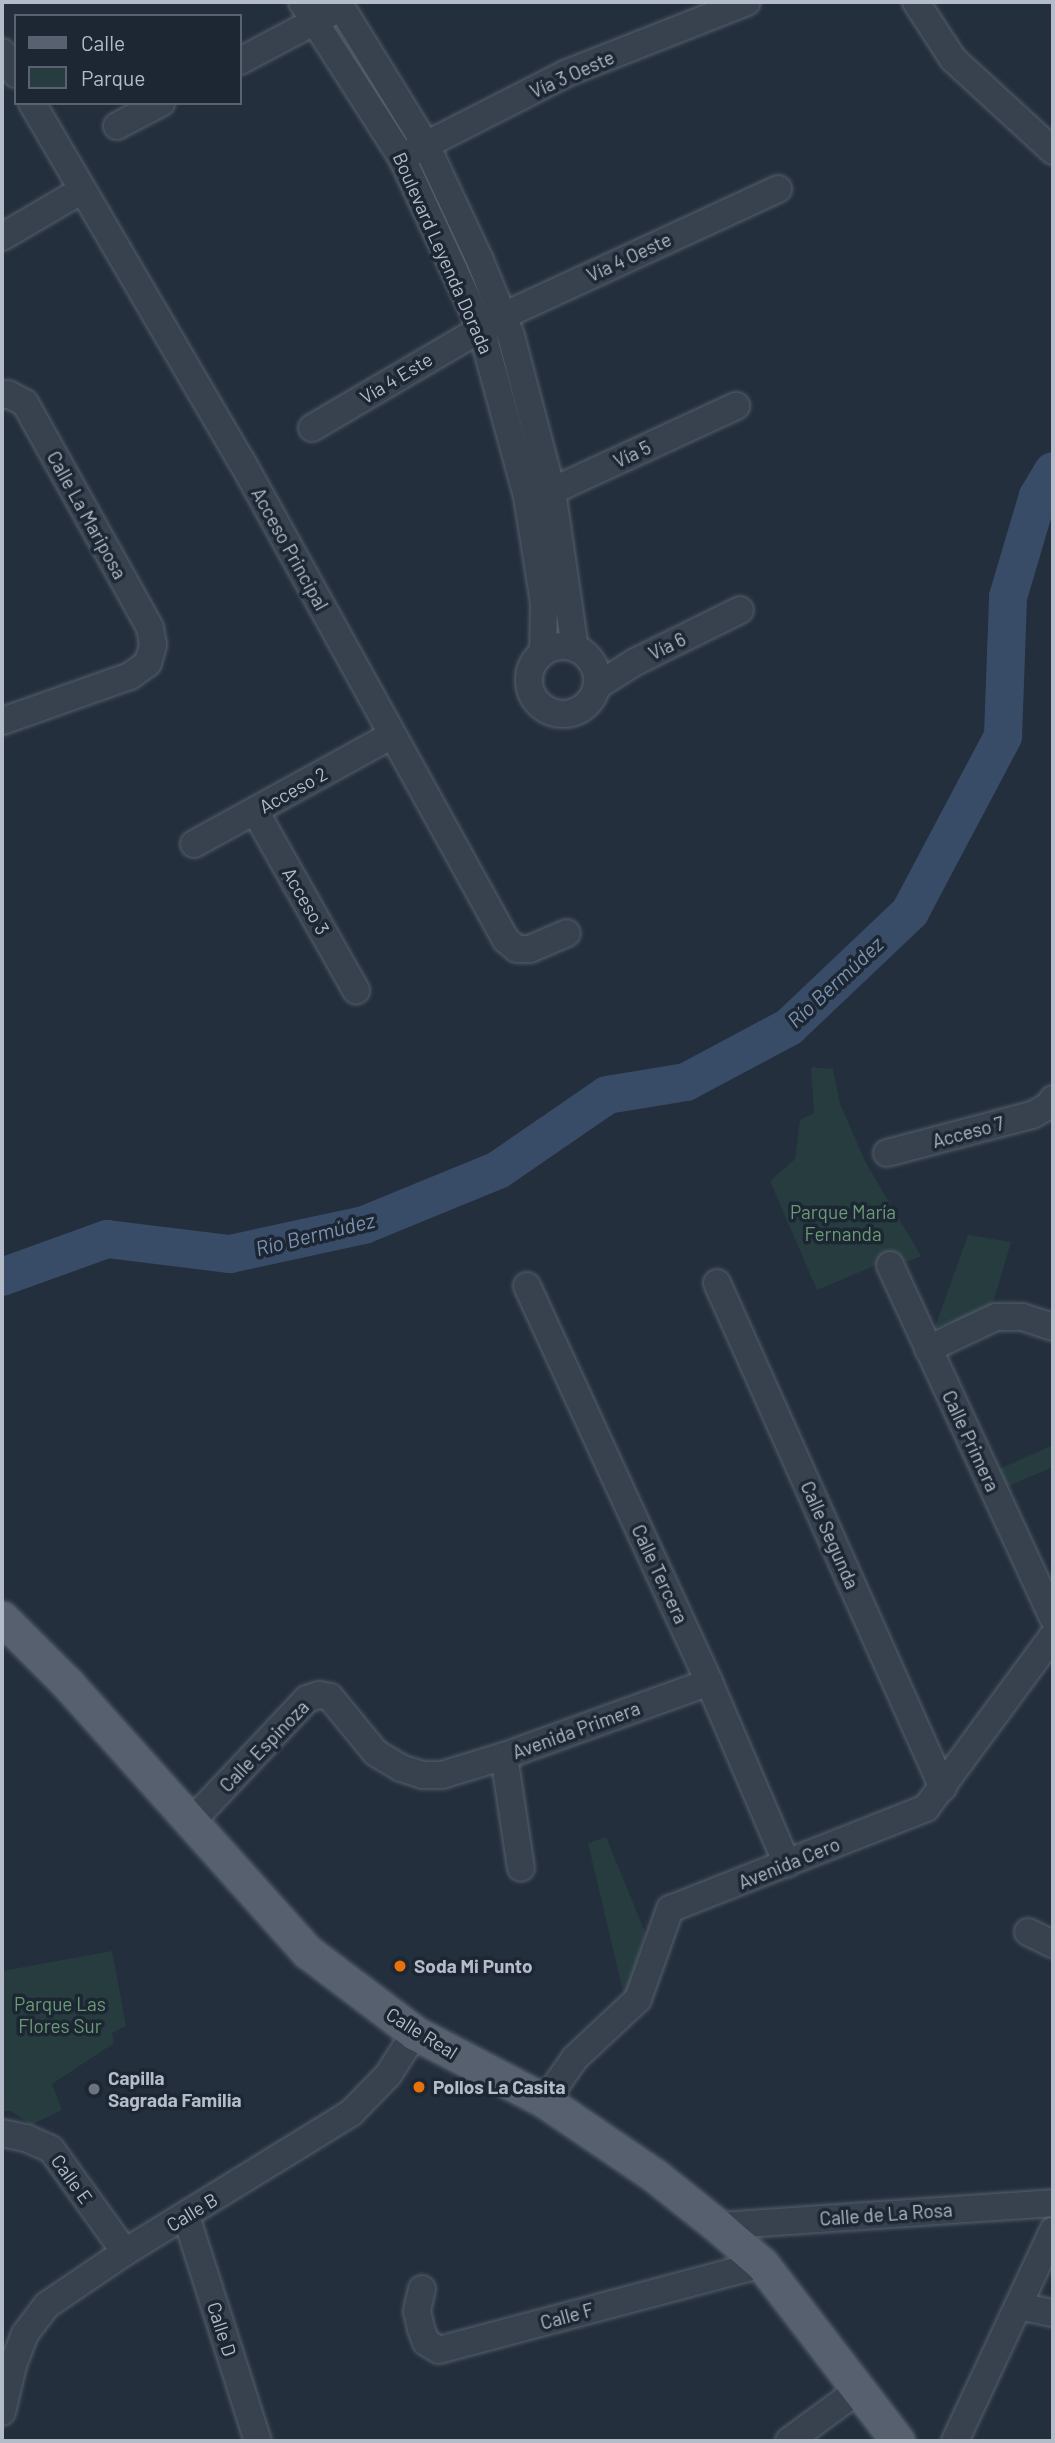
<!DOCTYPE html>
<html>
<head>
<meta charset="utf-8">
<style>
  body { margin:0 }
  #map { position:relative; width:1055px; height:2443px; overflow:hidden; background:#242f3e; font-family:Barlow,sans-serif }
  div>[style] { position:absolute }
  .green>* { inset:0; background:#263c3f }
  .river>* { height:38px; margin:-19px; padding:0 19px; transform-origin:19px; border-radius:19px; background:#394c67 }
  .roads { filter:drop-shadow(0 0 2px #565f6c) drop-shadow(0 0 2px #565f6c) }
  .minor>* { height:26px; margin:-13px; padding:0 13px; transform-origin:13px; border-radius:13px; background:#38414e }
  .minor>.ring { margin:-13px; padding:0; box-sizing:content-box; background:none; border:26px solid #38414e; border-radius:50% }
  .major>* { height:33px; margin:-16.5px; padding:0 16.5px; transform-origin:16.5px; border-radius:16.5px; background:#56606e }
  .dots>* { width:19px; height:19px; translate:-50% -50%; box-sizing:border-box; border:4px solid #1d2633; border-radius:50% }
  span { translate:-50% -50%; white-space:nowrap; text-align:center; line-height:1.15; -webkit-text-stroke:7px #1d2633; paint-order:stroke }
  .street-label { font-size:19px; color:#b4bcc9 }
  .park-label { font-size:19px; color:#6b9a76 }
  .poi-label { font-size:19px; color:#b4bcc9; font-weight:700 }
  .left { translate:0 -50%; text-align:left }
  .water-label { font-size:21px; color:#7c92b1; font-style:italic }
  .frame { position:absolute; inset:0; border:4px solid #b4bcc9; pointer-events:none }
  .legend { position:absolute; left:14px; top:14px; width:228px; height:91px; box-sizing:border-box; background:#1d2633; border:2px solid #59626f; margin:0; padding:9px 12px; list-style:none; font-size:21px; color:#b4bcc9 }
  .legend li { display:flex; align-items:center; gap:14px; height:35px }
  .legend b { width:35px; border:2px solid #59626f }
</style>
</head>
<body>
<div id="map">
  <div class="green">
    <i style="clip-path:polygon(811px 1067px,833px 1069px,840px 1104px,866px 1163px,921px 1256px,907px 1262px,895px 1257px,817px 1290px,770px 1181px,795px 1159px,800px 1120px,814px 1113px)"></i>
    <i style="clip-path:polygon(968px 1235px,1011px 1242px,990px 1313px,935px 1327px)"></i>
    <i style="clip-path:polygon(1053px 1445px,1053px 1467px,1006px 1487px,997px 1470px)"></i>
    <i style="clip-path:polygon(606px 1837px,645px 1932px,631px 1985px,624px 1996px,588px 1843px)"></i>
    <i style="clip-path:polygon(112px 1951px,126px 2026px,112px 2033px,114px 2043px,52px 2084px,62px 2110px,31px 2125px,11px 2111px,2px 2111px,2px 1971px)"></i>
  </div>
  <div class="river">
    <i style="left:2px;top:1277px;width:112px;rotate:-19.9deg"></i>
    <i style="left:107px;top:1239px;width:124px;rotate:7deg"></i>
    <i style="left:230px;top:1254px;width:137px;rotate:-12.2deg"></i>
    <i style="left:364px;top:1225px;width:145px;rotate:-22.3deg"></i>
    <i style="left:498px;top:1170px;width:132px;rotate:-34.5deg"></i>
    <i style="left:607px;top:1095px;width:80px;rotate:-9.3deg"></i>
    <i style="left:686px;top:1082px;width:117px;rotate:-28.1deg"></i>
    <i style="left:789px;top:1027px;width:167px;rotate:-43.5deg"></i>
    <i style="left:910px;top:912px;width:199px;rotate:-62.1deg"></i>
    <i style="left:1003px;top:736px;width:139px;rotate:-87.9deg"></i>
    <i style="left:1008px;top:597px;width:105px;rotate:-73.5deg"></i>
    <i style="left:1038px;top:496px;width:29px;rotate:-59deg"></i>
  </div>
  <div class="roads">
    <div class="minor">
      <i style="left:302px;top:2px;width:185px;rotate:57.3deg"></i>
      <i style="left:402px;top:158px;width:187px;rotate:65.1deg"></i>
      <i style="left:481px;top:328px;width:174px;rotate:74.7deg"></i>
      <i style="left:527px;top:496px;width:108px;rotate:81deg"></i>
      <i style="left:544px;top:603px;width:50px;rotate:91.1deg"></i>
      <i style="left:338px;top:2px;width:168px;rotate:58.4deg"></i>
      <i style="left:426px;top:145px;width:125px;rotate:64.9deg"></i>
      <i style="left:479px;top:258px;width:84px;rotate:67.7deg"></i>
      <i style="left:511px;top:336px;width:160px;rotate:75.2deg"></i>
      <i style="left:552px;top:491px;width:159px;rotate:81.7deg"></i>
      <i style="left:916px;top:2px;width:68px;rotate:57deg"></i>
      <i style="left:953px;top:59px;width:136px;rotate:42.6deg"></i>
      <i style="left:2px;top:52px;width:26px;rotate:58deg"></i>
      <i style="left:240px;top:61px;width:104px;rotate:-28deg"></i>
      <i style="left:32px;top:103px;width:414px;rotate:59.7deg"></i>
      <i style="left:241px;top:460px;width:548px;rotate:61.1deg"></i>
      <i style="left:506px;top:940px;width:14px;rotate:39deg"></i>
      <i style="left:517px;top:949px;width:13px"></i>
      <i style="left:530px;top:949px;width:40px;rotate:-23.4deg"></i>
      <i style="left:117px;top:126px;width:50px;rotate:-27.6deg"></i>
      <i style="left:410px;top:153px;width:176px;rotate:-27deg"></i>
      <i style="left:567px;top:73px;width:193px;rotate:-21.5deg"></i>
      <i style="left:2px;top:237px;width:93px;rotate:-30.4deg"></i>
      <i style="left:2px;top:395px;width:6px;rotate:-9deg"></i>
      <i style="left:8px;top:394px;width:19px;rotate:28deg"></i>
      <i style="left:25px;top:403px;width:257px;rotate:60.9deg"></i>
      <i style="left:150px;top:628px;width:17px;rotate:80deg"></i>
      <i style="left:153px;top:645px;width:19px;rotate:106deg"></i>
      <i style="left:148px;top:663px;width:22px;rotate:144deg"></i>
      <i style="left:130px;top:676px;width:136px;rotate:160.6deg"></i>
      <i style="left:312px;top:428px;width:221px;rotate:-30.4deg"></i>
      <i style="left:503px;top:316px;width:303px;rotate:-24.8deg"></i>
      <i style="left:535px;top:494px;width:17px;rotate:-10deg"></i>
      <i style="left:552px;top:491px;width:203px;rotate:-24.8deg"></i>
      <i class="ring" style="left:529px;top:646px;width:42px;height:42px"></i>
      <i style="left:597px;top:686px;width:45px;rotate:-32.3deg"></i>
      <i style="left:635px;top:662px;width:117px;rotate:-26.3deg"></i>
      <i style="left:255px;top:811px;width:206px;rotate:60.6deg"></i>
      <i style="left:194px;top:844px;width:226px;rotate:-28.8deg"></i>
      <i style="left:887px;top:1153px;width:150px;rotate:-14.7deg"></i>
      <i style="left:1032px;top:1115px;width:18px;rotate:-29deg"></i>
      <i style="left:1048px;top:1106px;width:9px;rotate:-54deg"></i>
      <i style="left:890px;top:1265px;width:388px;rotate:65.2deg"></i>
      <i style="left:717px;top:1283px;width:553px;rotate:65.89deg"></i>
      <i style="left:527px;top:1286px;width:436px;rotate:65.3deg"></i>
      <i style="left:709px;top:1682px;width:198px;rotate:66.8deg"></i>
      <i style="left:928px;top:1349px;width:75px;rotate:-25.2deg"></i>
      <i style="left:996px;top:1317px;width:26px"></i>
      <i style="left:1022px;top:1317px;width:33px;rotate:18deg"></i>
      <i style="left:504px;top:1756px;width:113px;rotate:81.4deg"></i>
      <i style="left:192px;top:1821px;width:168px;rotate:-46.7deg"></i>
      <i style="left:307px;top:1699px;width:13px;rotate:-18deg"></i>
      <i style="left:319px;top:1695px;width:11px;rotate:10deg"></i>
      <i style="left:330px;top:1697px;width:72px;rotate:50.6deg"></i>
      <i style="left:376px;top:1753px;width:29px;rotate:31deg"></i>
      <i style="left:401px;top:1768px;width:23px;rotate:18deg"></i>
      <i style="left:423px;top:1775px;width:19px"></i>
      <i style="left:442px;top:1775px;width:65px;rotate:-17deg"></i>
      <i style="left:504px;top:1756px;width:218px;rotate:-19.8deg"></i>
      <i style="left:1028px;top:1932px;width:28px;rotate:26deg"></i>
      <i style="left:545px;top:2101px;width:52px;rotate:-55.1deg"></i>
      <i style="left:575px;top:2058px;width:86px;rotate:-43.1deg"></i>
      <i style="left:638px;top:1999px;width:96px;rotate:-70.4deg"></i>
      <i style="left:670px;top:1909px;width:275px;rotate:-21.5deg"></i>
      <i style="left:926px;top:1808px;width:214px;rotate:-53.6deg"></i>
      <i style="left:2px;top:2133px;width:25px;rotate:12deg"></i>
      <i style="left:26px;top:2138px;width:27px;rotate:24deg"></i>
      <i style="left:51px;top:2149px;width:127px;rotate:54.3deg"></i>
      <i style="left:186px;top:2216px;width:236px;rotate:72.3deg"></i>
      <i style="left:718px;top:2226px;width:336px;rotate:-3.9deg"></i>
      <i style="left:422px;top:2289px;width:23px;rotate:103deg"></i>
      <i style="left:417px;top:2311px;width:18px;rotate:77deg"></i>
      <i style="left:421px;top:2329px;width:14px;rotate:69deg"></i>
      <i style="left:426px;top:2342px;width:15px;rotate:32deg"></i>
      <i style="left:439px;top:2350px;width:334px;rotate:-14.9deg"></i>
      <i style="left:1019px;top:2306px;width:35px;rotate:12deg"></i>
      <i style="left:2px;top:2412px;width:48px;rotate:-76.8deg"></i>
      <i style="left:13px;top:2365px;width:33px;rotate:-69deg"></i>
      <i style="left:25px;top:2334px;width:36px;rotate:-53deg"></i>
      <i style="left:47px;top:2305px;width:94px;rotate:-34.2deg"></i>
      <i style="left:125px;top:2252px;width:265px;rotate:-31.6deg"></i>
      <i style="left:351px;top:2113px;width:53px;rotate:-45.8deg"></i>
      <i style="left:388px;top:2075px;width:50px;rotate:-57.3deg"></i>
      <i style="left:789px;top:2441px;width:84px;rotate:-36.3deg"></i>
      <i style="left:955px;top:2441px;width:232px;rotate:-65deg"></i>
    </div>
    <div class="major">
      <i style="left:2px;top:1618px;width:93px;rotate:45deg"></i>
      <i style="left:68px;top:1684px;width:360px;rotate:48.2deg"></i>
      <i style="left:308px;top:1952px;width:134px;rotate:37.1deg"></i>
      <i style="left:415px;top:2033px;width:147px;rotate:27.6deg"></i>
      <i style="left:545px;top:2101px;width:132px;rotate:34.2deg"></i>
      <i style="left:654px;top:2175px;width:82px;rotate:38.6deg"></i>
      <i style="left:718px;top:2226px;width:58px;rotate:40.8deg"></i>
      <i style="left:762px;top:2264px;width:223px;rotate:52.5deg"></i>
    </div>
  </div>
  <div class="dots">
    <i style="left:400px;top:1966px;background:#e8710a"></i>
    <i style="left:419px;top:2087px;background:#e8710a"></i>
    <i style="left:94px;top:2089px;background:#6b7280"></i>
  </div>
  <div class="street-label">
    <span style="left:572px;top:74px;rotate:-24deg">Vía 3 Oeste</span>
    <span style="left:443px;top:253px;rotate:66deg">Boulevard Leyenda Dorada</span>
    <span style="left:629px;top:257px;rotate:-25deg">Vía 4 Oeste</span>
    <span style="left:396px;top:378px;rotate:-31deg">Vía 4 Este</span>
    <span style="left:632px;top:454px;rotate:-25deg">Vía 5</span>
    <span style="left:87px;top:515px;rotate:61deg">Calle La Mariposa</span>
    <span style="left:290px;top:549px;rotate:61deg">Acceso Principal</span>
    <span style="left:667px;top:646px;rotate:-26deg">Vía 6</span>
    <span style="left:293px;top:790px;rotate:-29deg">Acceso 2</span>
    <span style="left:306px;top:901px;rotate:60deg">Acceso 3</span>
    <span style="left:968px;top:1132px;rotate:-15deg">Acceso 7</span>
    <span style="left:971px;top:1441px;rotate:65deg">Calle Primera</span>
    <span style="left:830px;top:1535px;rotate:66deg">Calle Segunda</span>
    <span style="left:660px;top:1574px;rotate:65deg">Calle Tercera</span>
    <span style="left:576px;top:1730px;rotate:-20deg">Avenida Primera</span>
    <span style="left:264px;top:1746px;rotate:-46deg">Calle Espinoza</span>
    <span style="left:789px;top:1863px;rotate:-22deg">Avenida Cero</span>
    <span style="left:422px;top:2033px;rotate:32deg">Calle Real</span>
    <span style="left:72px;top:2179px;rotate:54deg">Calle E</span>
    <span style="left:192px;top:2212px;rotate:-31deg">Calle B</span>
    <span style="left:886px;top:2214px;rotate:-4deg">Calle de La Rosa</span>
    <span style="left:567px;top:2316px;rotate:-15deg">Calle F</span>
    <span style="left:222px;top:2329px;rotate:72deg">Calle D</span>
  </div>
  <div class="park-label">
    <span style="left:843px;top:1223px">Parque María<br>Fernanda</span>
    <span style="left:60px;top:2015px">Parque Las<br>Flores Sur</span>
  </div>
  <div class="poi-label">
    <span class="left" style="left:414px;top:1966px">Soda Mi Punto</span>
    <span class="left" style="left:108px;top:2089px">Capilla<br>Sagrada Familia</span>
    <span class="left" style="left:433px;top:2087px">Pollos La Casita</span>
  </div>
  <div class="water-label">
    <span style="left:835px;top:982px;rotate:-43deg">Río Bermúdez</span>
    <span style="left:315px;top:1234px;rotate:-14deg">Río Bermúdez</span>
  </div>
  <div class="frame"></div>
  <ul class="legend">
  <li><b style="height:9px;background:#56606e"></b>Calle</li>
  <li><b style="height:19px;background:#263c3f"></b>Parque</li>
  </ul>
</div>
</body>
</html>
